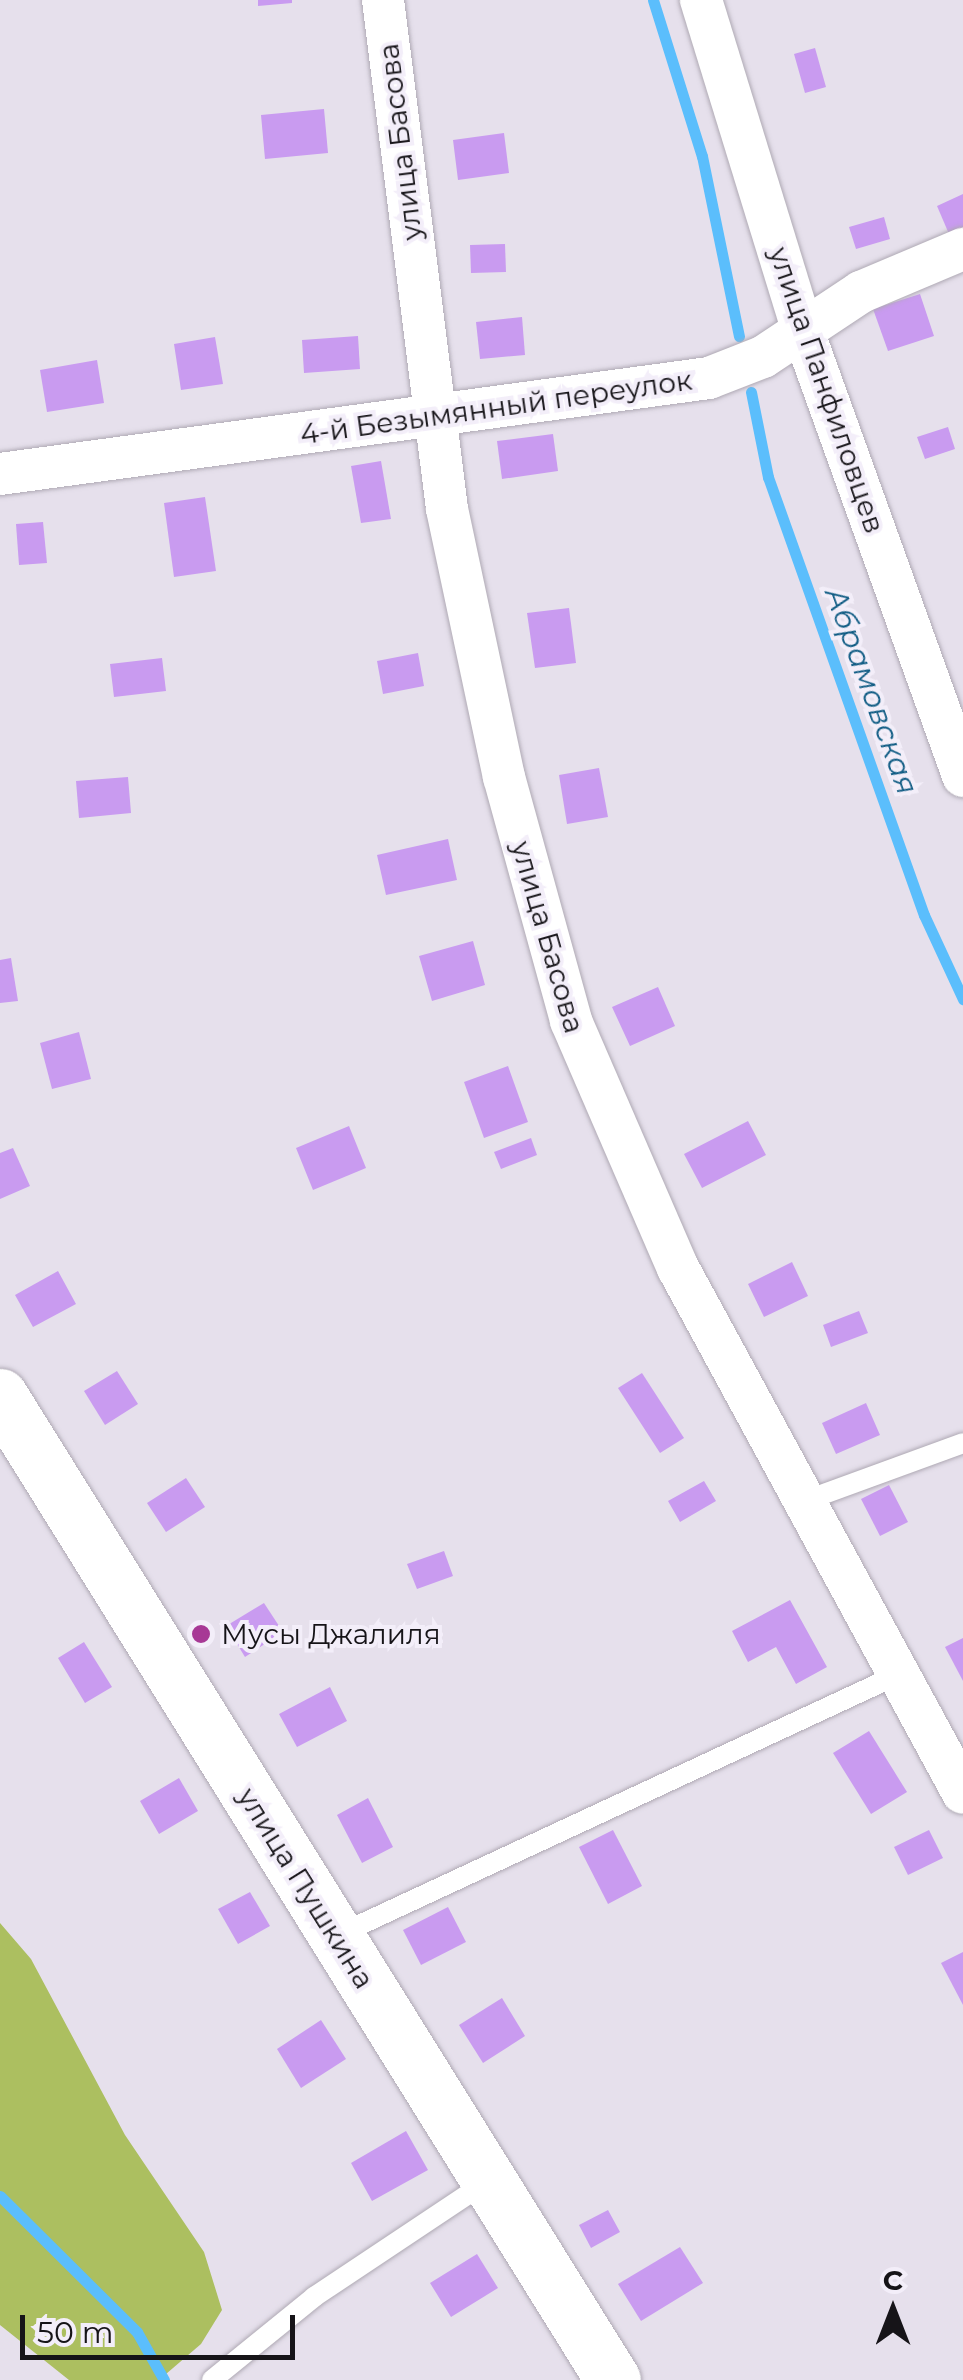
<!DOCTYPE html>
<html>
<head>
<meta charset="utf-8">
<style>
  body { margin:0 }
  #map { position:relative; width:963px; height:2380px; overflow:hidden; background:#e6e0ec; font-family:Montserrat,sans-serif }
  div>[style] { position:absolute }
  .green>* { inset:0; background:#acbf60 }
  .stream>* { height:11px; margin:-5.5px; padding:0 5.5px; transform-origin:5.5px; border-radius:5.5px; background:#5bbefc }
  .building>* { inset:0; background:#c99bf0 }
  .roads { filter:drop-shadow(0 0 2px #afa9b4) drop-shadow(0 0 2px #afa9b4) }
  .lane>* { height:20px; margin:-10px; padding:0 10px; transform-origin:10px; border-radius:10px; background:#fff }
  .street>* { height:42px; margin:-21px; padding:0 21px; transform-origin:21px; border-radius:21px; background:#fff }
  .secondary>* { height:55px; margin:-27.5px; padding:0 27.5px; transform-origin:27.5px; border-radius:27.5px; background:#fff }
  .dots>* { width:28px; height:28px; translate:-50% -50%; box-sizing:border-box; border:5px solid #f3eef9; border-radius:50% }
  span { translate:-50% -50%; white-space:nowrap; text-align:center; line-height:1.15; -webkit-text-stroke:8px #f3eef9; paint-order:stroke }
  .street-label { font-size:28px; color:#161418 }
  .poi-label { font-size:28px; color:#161418 }
  .left { translate:0 -50%; text-align:left }
  .water-label { font-size:30px; color:#105c84; font-style:italic }
  .north { position:absolute; left:843px; top:2260px; width:100px; height:100px; -webkit-text-stroke:8px #f3eef9; paint-order:stroke; rotate:0deg; font-size:28px; font-weight:700; line-height:40px; text-align:center; color:#161418 }
  .north::after { content:''; display:block; margin:auto; width:35px; height:45px; background:#161418; clip-path:polygon(50% 0,100% 100%,50% 72%,0 100%) }
  .scale { position:absolute; left:20px; top:2315px; width:275px; height:45px; box-sizing:border-box; border:5px solid #161418; border-top:0; padding-left:12px; font-size:30px; line-height:35px; white-space:nowrap; color:#161418; -webkit-text-stroke:8px #f3eef9; paint-order:stroke }
</style>
</head>
<body>
<div id="map">
  <div class="green">
    <i style="clip-path:polygon(0 1923px,31px 1959px,125px 2135px,204px 2252px,222px 2310px,201px 2344px,159px 2380px,69px 2380px,0 2325px)"></i>
  </div>
  <div class="stream">
    <i style="left:653px;top:0;width:164px;rotate:72.6deg"></i>
    <i style="left:702px;top:156px;width:184px;rotate:78.4deg"></i>
    <i style="left:751px;top:392px;width:87px;rotate:78.7deg"></i>
    <i style="left:768px;top:477px;width:465px;rotate:70.4deg"></i>
    <i style="left:924px;top:915px;width:93px;rotate:65.1deg"></i>
    <i style="left:0;top:2196px;width:193px;rotate:44.8deg"></i>
    <i style="left:137px;top:2332px;width:55px;rotate:60.6deg"></i>
  </div>
  <div class="building">
    <i style="clip-path:polygon(258px 0,292px 0,292px 3px,258px 6px)"></i>
    <i style="clip-path:polygon(815px 48px,826px 87px,805px 93px,794px 54px)"></i>
    <i style="clip-path:polygon(324px 109px,328px 153px,265px 159px,261px 115px)"></i>
    <i style="clip-path:polygon(504px 133px,509px 173px,458px 180px,453px 140px)"></i>
    <i style="clip-path:polygon(963px 194px,963px 227px,949px 234px,937px 206px)"></i>
    <i style="clip-path:polygon(884px 217px,890px 239px,856px 249px,849px 227px)"></i>
    <i style="clip-path:polygon(505px 244px,506px 272px,471px 273px,470px 245px)"></i>
    <i style="clip-path:polygon(920px 294px,934px 336px,888px 351px,873px 309px)"></i>
    <i style="clip-path:polygon(522px 317px,525px 355px,480px 359px,476px 322px)"></i>
    <i style="clip-path:polygon(358px 336px,360px 369px,304px 373px,302px 340px)"></i>
    <i style="clip-path:polygon(215px 337px,223px 384px,181px 390px,174px 344px)"></i>
    <i style="clip-path:polygon(97px 360px,104px 403px,47px 412px,40px 370px)"></i>
    <i style="clip-path:polygon(948px 427px,955px 449px,925px 459px,917px 437px)"></i>
    <i style="clip-path:polygon(553px 434px,558px 471px,502px 479px,497px 441px)"></i>
    <i style="clip-path:polygon(381px 461px,391px 519px,361px 523px,351px 466px)"></i>
    <i style="clip-path:polygon(205px 497px,216px 571px,174px 577px,164px 503px)"></i>
    <i style="clip-path:polygon(43px 522px,47px 563px,19px 565px,16px 524px)"></i>
    <i style="clip-path:polygon(569px 608px,576px 663px,535px 668px,527px 613px)"></i>
    <i style="clip-path:polygon(418px 653px,424px 686px,383px 694px,377px 661px)"></i>
    <i style="clip-path:polygon(162px 658px,166px 691px,114px 697px,110px 664px)"></i>
    <i style="clip-path:polygon(599px 768px,608px 817px,567px 824px,559px 775px)"></i>
    <i style="clip-path:polygon(128px 777px,131px 813px,79px 818px,76px 781px)"></i>
    <i style="clip-path:polygon(448px 839px,457px 880px,386px 895px,377px 855px)"></i>
    <i style="clip-path:polygon(473px 941px,485px 985px,432px 1001px,419px 956px)"></i>
    <i style="clip-path:polygon(11px 958px,18px 1001px,0 1003px,0 960px)"></i>
    <i style="clip-path:polygon(658px 987px,675px 1026px,630px 1046px,612px 1007px)"></i>
    <i style="clip-path:polygon(79px 1032px,91px 1079px,52px 1089px,40px 1043px)"></i>
    <i style="clip-path:polygon(508px 1066px,528px 1122px,484px 1138px,464px 1082px)"></i>
    <i style="clip-path:polygon(748px 1121px,766px 1155px,702px 1188px,684px 1154px)"></i>
    <i style="clip-path:polygon(349px 1126px,366px 1168px,313px 1190px,296px 1148px)"></i>
    <i style="clip-path:polygon(531px 1138px,537px 1155px,501px 1169px,494px 1152px)"></i>
    <i style="clip-path:polygon(13px 1148px,30px 1186px,0 1199px,0 1153px)"></i>
    <i style="clip-path:polygon(792px 1262px,808px 1296px,764px 1317px,748px 1284px)"></i>
    <i style="clip-path:polygon(58px 1271px,76px 1304px,33px 1327px,15px 1295px)"></i>
    <i style="clip-path:polygon(859px 1311px,868px 1333px,831px 1347px,823px 1325px)"></i>
    <i style="clip-path:polygon(117px 1371px,138px 1404px,105px 1425px,84px 1391px)"></i>
    <i style="clip-path:polygon(642px 1373px,684px 1438px,660px 1453px,618px 1388px)"></i>
    <i style="clip-path:polygon(866px 1403px,880px 1435px,836px 1454px,822px 1423px)"></i>
    <i style="clip-path:polygon(186px 1478px,205px 1507px,166px 1532px,147px 1503px)"></i>
    <i style="clip-path:polygon(704px 1481px,716px 1501px,680px 1522px,668px 1501px)"></i>
    <i style="clip-path:polygon(889px 1485px,908px 1522px,880px 1536px,861px 1499px)"></i>
    <i style="clip-path:polygon(444px 1551px,453px 1576px,417px 1589px,407px 1564px)"></i>
    <i style="clip-path:polygon(790px 1600px,827px 1667px,796px 1684px,776px 1647px,748px 1662px,732px 1631px)"></i>
    <i style="clip-path:polygon(264px 1603px,283px 1632px,245px 1657px,226px 1626px)"></i>
    <i style="clip-path:polygon(963px 1638px,963px 1681px,945px 1647px)"></i>
    <i style="clip-path:polygon(84px 1642px,112px 1687px,85px 1703px,58px 1658px)"></i>
    <i style="clip-path:polygon(330px 1687px,347px 1721px,297px 1747px,279px 1714px)"></i>
    <i style="clip-path:polygon(869px 1731px,907px 1792px,871px 1814px,833px 1753px)"></i>
    <i style="clip-path:polygon(179px 1778px,198px 1811px,159px 1834px,140px 1801px)"></i>
    <i style="clip-path:polygon(368px 1798px,393px 1847px,362px 1863px,337px 1815px)"></i>
    <i style="clip-path:polygon(613px 1830px,642px 1886px,608px 1904px,579px 1847px)"></i>
    <i style="clip-path:polygon(929px 1830px,943px 1858px,908px 1875px,894px 1847px)"></i>
    <i style="clip-path:polygon(250px 1892px,270px 1926px,238px 1944px,218px 1909px)"></i>
    <i style="clip-path:polygon(448px 1907px,466px 1942px,421px 1965px,403px 1930px)"></i>
    <i style="clip-path:polygon(963px 1952px,963px 2005px,941px 1963px)"></i>
    <i style="clip-path:polygon(502px 1998px,525px 2036px,483px 2063px,459px 2025px)"></i>
    <i style="clip-path:polygon(321px 2020px,346px 2059px,301px 2088px,277px 2049px)"></i>
    <i style="clip-path:polygon(406px 2131px,428px 2170px,372px 2201px,351px 2163px)"></i>
    <i style="clip-path:polygon(608px 2210px,620px 2232px,591px 2248px,579px 2225px)"></i>
    <i style="clip-path:polygon(680px 2247px,703px 2283px,641px 2321px,618px 2284px)"></i>
    <i style="clip-path:polygon(477px 2254px,498px 2288px,451px 2317px,430px 2283px)"></i>
  </div>
  <div class="roads">
    <div class="lane">
      <i style="left:802px;top:1502px;width:171px;rotate:-20.1deg"></i>
      <i style="left:338px;top:1935px;width:614px;rotate:-24.94deg"></i>
      <i style="left:212px;top:2380px;width:132px;rotate:-39.1deg"></i>
      <i style="left:314px;top:2297px;width:209px;rotate:-33.7deg"></i>
    </div>
    <div class="street">
      <i style="left:383px;top:0;width:513px;rotate:82.83deg"></i>
      <i style="left:447px;top:509px;width:274px;rotate:78deg"></i>
      <i style="left:504px;top:777px;width:253px;rotate:74.6deg"></i>
      <i style="left:571px;top:1021px;width:269px;rotate:66.6deg"></i>
      <i style="left:678px;top:1268px;width:597px;rotate:61.5deg"></i>
      <i style="left:701px;top:0;width:346px;rotate:72.9deg"></i>
      <i style="left:803px;top:331px;width:473px;rotate:70.2deg"></i>
      <i style="left:0;top:474px;width:715px;rotate:-7.71deg"></i>
      <i style="left:709px;top:378px;width:58px;rotate:-21.3deg"></i>
      <i style="left:763px;top:357px;width:118px;rotate:-33.6deg"></i>
      <i style="left:861px;top:292px;width:111px;rotate:-22.9deg"></i>
    </div>
    <div class="secondary">
      <i style="left:0;top:1396px;width:1159px;rotate:58.08deg"></i>
    </div>
  </div>
  <div class="dots">
    <i style="left:201px;top:1634px;background:#a73895"></i>
  </div>
  <div class="street-label">
    <span style="left:400px;top:142px;rotate:-97deg">улица Басова</span>
    <span style="left:827px;top:390px;rotate:71deg">улица Панфиловцев</span>
    <span style="left:496px;top:407px;rotate:-8deg">4-й Безымянный переулок</span>
    <span style="left:548px;top:937px;rotate:74deg">улица Басова</span>
    <span style="left:306px;top:1888px;rotate:58deg">улица Пушкина</span>
  </div>
  <div class="poi-label">
    <span class="left" style="left:221px;top:1634px">Мусы Джалиля</span>
  </div>
  <div class="water-label">
    <span style="left:871px;top:691px;rotate:70deg">Абрамовская</span>
  </div>
  <div class="north">С</div>
  <div class="scale">50 m</div>
</div>
</body>
</html>
